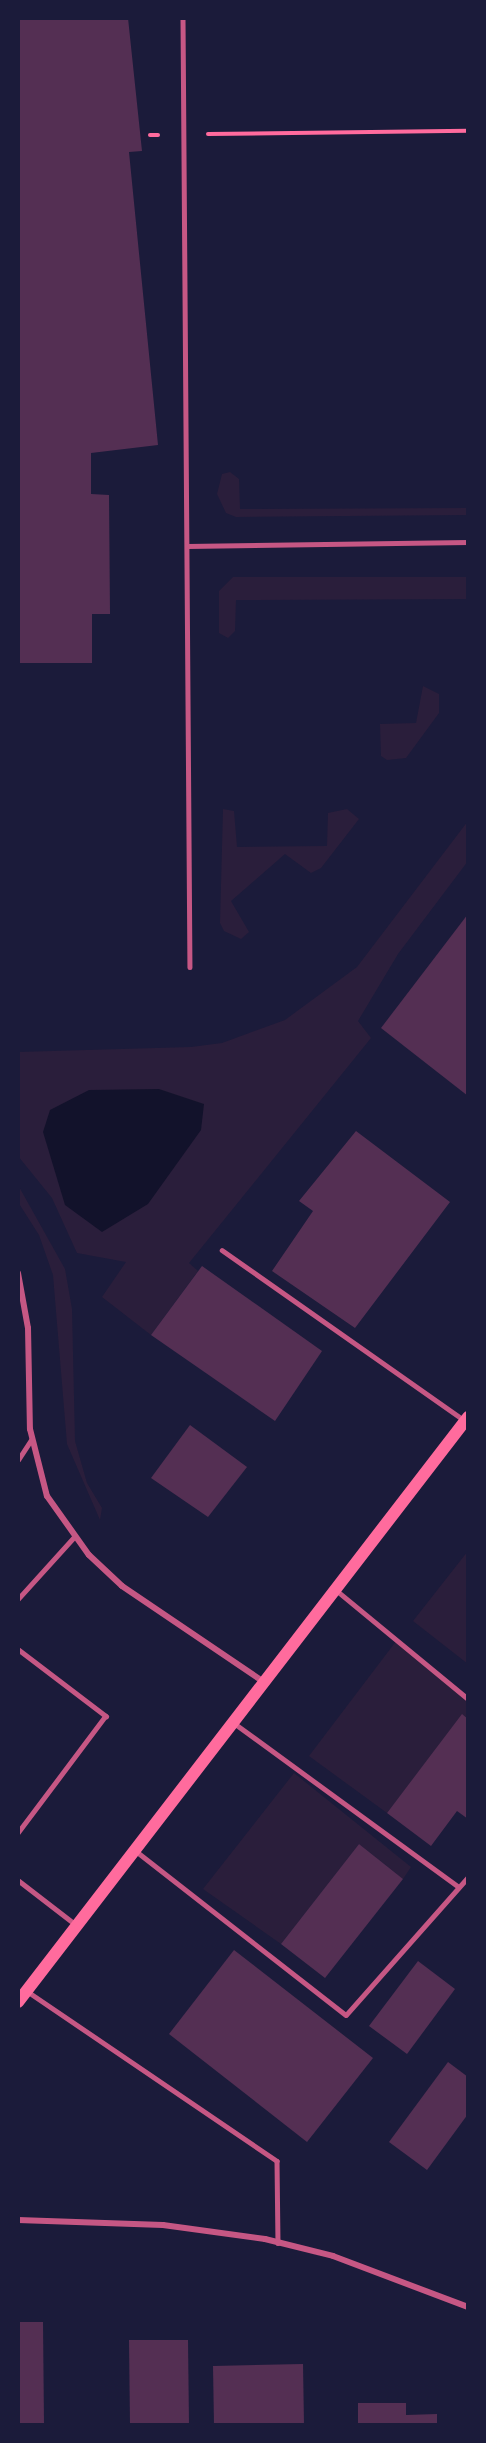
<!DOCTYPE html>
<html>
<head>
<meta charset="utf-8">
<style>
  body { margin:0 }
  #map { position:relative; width:486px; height:2443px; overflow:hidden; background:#1b1b3a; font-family:"Public Sans",sans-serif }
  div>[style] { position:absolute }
  .green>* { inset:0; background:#2a1e3b }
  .water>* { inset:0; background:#12122b }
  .building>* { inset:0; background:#542f53 }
  .path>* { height:4px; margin:-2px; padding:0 2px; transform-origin:2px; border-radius:2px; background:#ff6b9d }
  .service>* { height:4.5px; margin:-2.25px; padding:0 2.25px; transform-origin:2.25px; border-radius:2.25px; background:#c65784 }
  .minor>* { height:6px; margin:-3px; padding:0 3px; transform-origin:3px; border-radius:3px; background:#c65784 }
  .secondary>* { height:12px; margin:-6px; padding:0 6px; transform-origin:6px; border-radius:6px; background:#ff6b9d }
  span { translate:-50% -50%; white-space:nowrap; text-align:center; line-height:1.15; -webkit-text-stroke:6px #1b1b3a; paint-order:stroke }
  .frame { position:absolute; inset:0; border:20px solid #1b1b3a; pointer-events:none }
</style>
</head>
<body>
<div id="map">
  <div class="green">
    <i style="clip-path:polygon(230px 472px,239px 479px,240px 509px,468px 508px,468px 515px,236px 517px,226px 513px,217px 494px,222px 474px)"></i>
    <i style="clip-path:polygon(233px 577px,468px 577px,468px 599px,236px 600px,235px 631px,228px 638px,219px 633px,219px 591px)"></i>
    <i style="clip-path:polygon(423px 686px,439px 694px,439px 713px,406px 758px,387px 760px,381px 756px,380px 724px,416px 723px)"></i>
    <i style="clip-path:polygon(223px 809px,234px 811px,237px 847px,327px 846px,328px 813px,347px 809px,359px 819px,321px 868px,311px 873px,285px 854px,231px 901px,249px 932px,241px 939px,224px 931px,220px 923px)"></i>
    <i style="clip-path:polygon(468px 821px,468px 861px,398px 954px,358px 1021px,371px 1038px,189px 1263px,198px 1271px,151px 1335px,102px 1297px,126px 1262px,77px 1253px,52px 1198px,18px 1156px,18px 1052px,191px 1047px,222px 1043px,285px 1020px,357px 967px)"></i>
    <i style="clip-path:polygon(18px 1185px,65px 1269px,72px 1309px,75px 1441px,87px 1483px,102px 1508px,100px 1520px,67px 1444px,53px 1275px,39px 1235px,18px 1202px)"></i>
    <i style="clip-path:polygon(468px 1551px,468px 1664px,413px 1621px)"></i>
    <i style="clip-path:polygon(397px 1640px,468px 1699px,468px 1719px,463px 1715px,387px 1813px,309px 1756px)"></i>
    <i style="clip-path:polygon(294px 1773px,411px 1867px,403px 1879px,359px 1844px,281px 1944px,203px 1889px)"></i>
  </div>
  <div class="water">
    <i style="clip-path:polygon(159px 1089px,204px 1104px,201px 1130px,148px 1204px,102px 1232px,65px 1205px,43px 1132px,50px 1110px,89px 1090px)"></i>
  </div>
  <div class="building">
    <i style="clip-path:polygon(18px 18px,128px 18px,142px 151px,129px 152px,158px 445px,91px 453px,91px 494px,109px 495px,110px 614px,92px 614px,92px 663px,18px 663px)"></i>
    <i style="clip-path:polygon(468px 914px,468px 1096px,381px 1028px)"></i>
    <i style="clip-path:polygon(356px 1131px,450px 1202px,355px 1328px,272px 1271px,313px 1211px,299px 1201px)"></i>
    <i style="clip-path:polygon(202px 1266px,322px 1351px,275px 1421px,151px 1335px)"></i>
    <i style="clip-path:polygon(190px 1425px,247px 1467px,208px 1517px,151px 1478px)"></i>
    <i style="clip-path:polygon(462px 1714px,468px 1719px,468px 1819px,457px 1811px,431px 1846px,387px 1813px)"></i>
    <i style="clip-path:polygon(359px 1844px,403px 1879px,325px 1978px,281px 1944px)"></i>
    <i style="clip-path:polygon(234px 1950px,373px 2058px,307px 2142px,169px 2034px)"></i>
    <i style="clip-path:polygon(418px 1961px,455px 1989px,407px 2054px,369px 2026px)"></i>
    <i style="clip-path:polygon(448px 2062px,468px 2077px,468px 2114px,427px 2170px,389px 2142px)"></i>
    <i style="clip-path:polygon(18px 2322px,43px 2322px,44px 2425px,18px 2425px)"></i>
    <i style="clip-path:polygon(129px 2340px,188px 2340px,189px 2425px,130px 2425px)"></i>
    <i style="clip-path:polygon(303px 2364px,304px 2425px,214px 2425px,213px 2366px)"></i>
    <i style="clip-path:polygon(358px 2403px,406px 2403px,406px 2415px,437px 2414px,437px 2425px,358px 2425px)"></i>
  </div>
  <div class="path">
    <i style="left:208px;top:134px;width:260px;rotate:-0.7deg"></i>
    <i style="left:150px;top:135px;width:8px"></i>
  </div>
  <div class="service">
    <i style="left:183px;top:18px;width:949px;rotate:89.58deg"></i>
    <i style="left:187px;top:546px;width:281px;rotate:-0.8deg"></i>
    <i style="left:222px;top:1250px;width:297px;rotate:35.1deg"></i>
    <i style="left:18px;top:1460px;width:24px;rotate:-57deg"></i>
    <i style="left:336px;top:1590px;width:171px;rotate:39.5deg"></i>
    <i style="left:18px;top:1599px;width:84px;rotate:-47.9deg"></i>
    <i style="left:18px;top:1649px;width:111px;rotate:37.3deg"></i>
    <i style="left:106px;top:1716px;width:146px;rotate:126.9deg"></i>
    <i style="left:234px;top:1723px;width:278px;rotate:36.1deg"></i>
    <i style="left:136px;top:1851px;width:266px;rotate:38deg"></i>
    <i style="left:346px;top:2015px;width:184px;rotate:-48.5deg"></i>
    <i style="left:18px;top:1880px;width:72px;rotate:37.7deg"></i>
    <i style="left:27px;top:1991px;width:302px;rotate:34.2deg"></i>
    <i style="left:277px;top:2161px;width:82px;rotate:89.3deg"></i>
  </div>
  <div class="minor">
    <i style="left:18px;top:1273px;width:56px;rotate:79.7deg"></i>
    <i style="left:28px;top:1328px;width:101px;rotate:88.9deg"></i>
    <i style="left:30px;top:1429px;width:69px;rotate:75.8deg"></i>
    <i style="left:47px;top:1496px;width:72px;rotate:54.6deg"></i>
    <i style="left:89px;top:1555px;width:45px;rotate:43.2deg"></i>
    <i style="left:122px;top:1586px;width:173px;rotate:34.1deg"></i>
    <i style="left:18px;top:2220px;width:145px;rotate:2deg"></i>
    <i style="left:163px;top:2225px;width:103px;rotate:7.8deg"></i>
    <i style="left:265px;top:2239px;width:70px;rotate:14deg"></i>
    <i style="left:333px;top:2256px;width:144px;rotate:20.7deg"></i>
  </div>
  <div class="secondary">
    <i style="left:18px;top:2002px;width:738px;rotate:-52.43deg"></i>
  </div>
  <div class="frame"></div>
</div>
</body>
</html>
